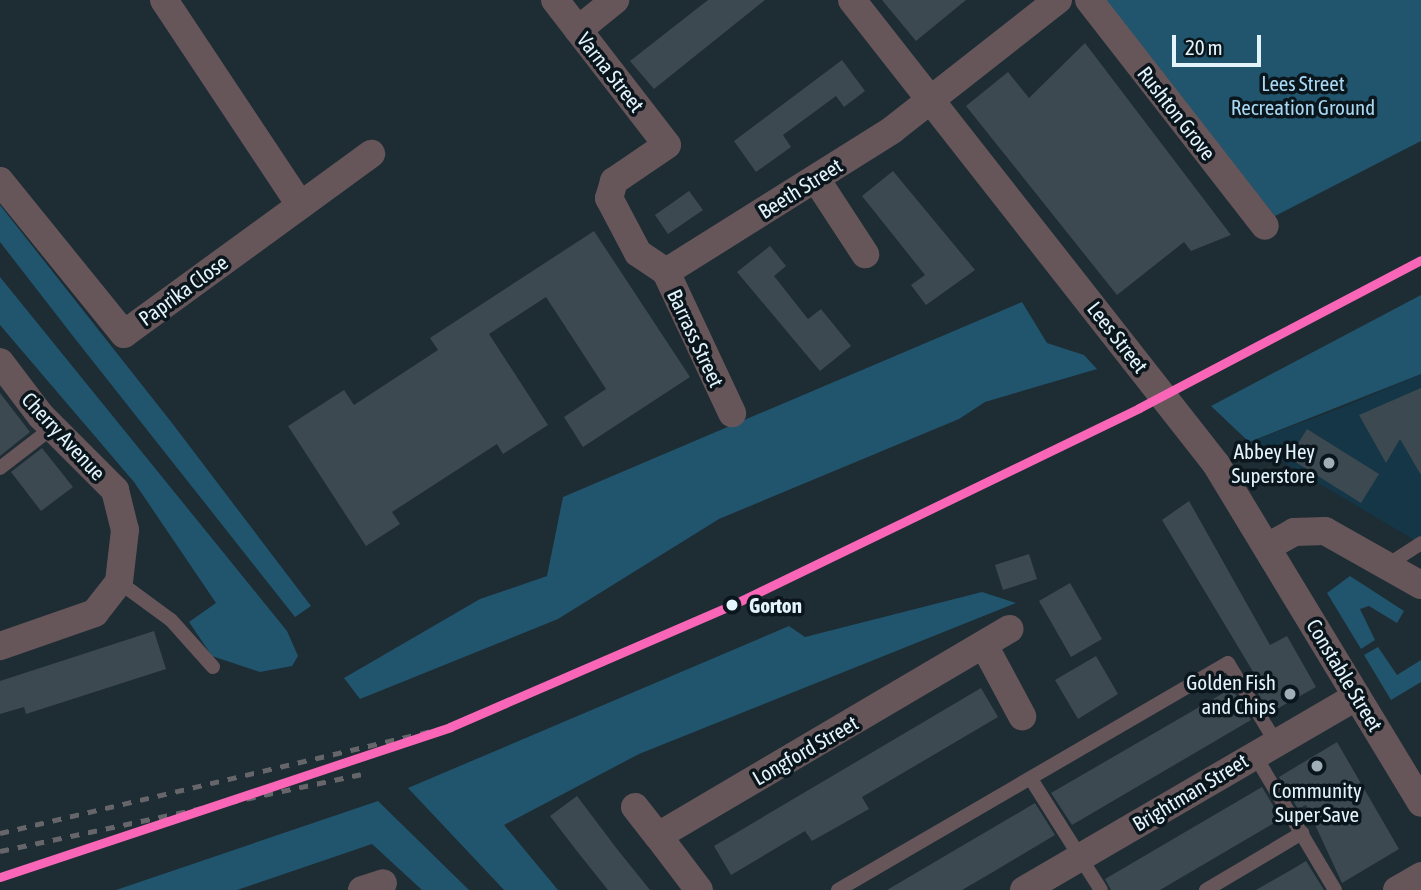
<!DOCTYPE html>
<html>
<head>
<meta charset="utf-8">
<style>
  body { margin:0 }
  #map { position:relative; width:1421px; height:890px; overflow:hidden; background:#1e2c34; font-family:"Asap Condensed",sans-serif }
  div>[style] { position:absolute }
  .built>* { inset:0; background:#143647 }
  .green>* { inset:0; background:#21546d }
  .building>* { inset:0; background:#3d4950 }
  .lane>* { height:14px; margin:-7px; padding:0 7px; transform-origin:7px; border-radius:7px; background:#675659 }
  .street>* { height:28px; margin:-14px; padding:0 14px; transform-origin:14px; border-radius:14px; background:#675659 }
  .rail>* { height:5px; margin-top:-2.5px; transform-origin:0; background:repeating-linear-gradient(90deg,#66666a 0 9px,transparent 0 18px) }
  .rail-1>* { height:9px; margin:-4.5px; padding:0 4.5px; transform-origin:4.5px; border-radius:4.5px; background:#fa66b7 }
  .dots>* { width:19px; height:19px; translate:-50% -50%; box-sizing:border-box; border:4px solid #0a161c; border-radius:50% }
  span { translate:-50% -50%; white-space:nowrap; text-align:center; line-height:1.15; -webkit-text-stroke:7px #0a161c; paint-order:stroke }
  .street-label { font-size:21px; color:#e4f4fd }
  .park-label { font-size:21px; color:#a8d8f3 }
  .poi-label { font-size:21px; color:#e4f4fd }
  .right { translate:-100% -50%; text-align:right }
  .stop-label { font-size:21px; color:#e4f4fd; font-weight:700 }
  .left { translate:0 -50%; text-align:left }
  .scale { position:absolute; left:1172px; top:35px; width:89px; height:32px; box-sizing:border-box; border:4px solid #e4f4fd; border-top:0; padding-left:9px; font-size:21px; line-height:24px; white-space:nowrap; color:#e4f4fd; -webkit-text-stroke:5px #0a161c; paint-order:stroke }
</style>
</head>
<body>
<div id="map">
  <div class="built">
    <i style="clip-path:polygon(1421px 374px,1421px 544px,1249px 442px,1341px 408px)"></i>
  </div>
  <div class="green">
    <i style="clip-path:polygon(1100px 0,1421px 0,1421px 141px,1275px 216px)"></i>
    <i style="clip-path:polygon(0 205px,172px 423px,311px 606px,295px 617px,76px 340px,0 242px)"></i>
    <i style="clip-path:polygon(0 277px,287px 631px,298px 656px,292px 666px,260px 672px,212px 656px,189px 622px,216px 603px,134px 482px,0 325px)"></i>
    <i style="clip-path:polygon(1421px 295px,1421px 374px,1249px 442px,1211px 406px)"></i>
    <i style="clip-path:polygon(1022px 302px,1047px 343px,1084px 355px,1097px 369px,985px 402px,959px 419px,719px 519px,558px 619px,360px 699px,344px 678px,480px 599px,547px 576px,563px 497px)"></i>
    <i style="clip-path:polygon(1350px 576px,1404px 611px,1397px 623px,1369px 606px,1360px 609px,1375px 640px,1361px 649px,1327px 593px)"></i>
    <i style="clip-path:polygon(982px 592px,1016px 603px,639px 754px,504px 825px,558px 890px,504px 890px,408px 788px,789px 626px,805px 637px)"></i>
    <i style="clip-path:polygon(1378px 647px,1397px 675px,1421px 660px,1421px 682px,1391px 700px,1364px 655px)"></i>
    <i style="clip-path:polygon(378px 801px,469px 890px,422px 890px,372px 844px,237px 890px,116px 890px)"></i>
  </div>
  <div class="building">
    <i style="clip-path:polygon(708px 0,765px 0,654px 89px,630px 61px)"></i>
    <i style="clip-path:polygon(882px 0,966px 0,916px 41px)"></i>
    <i style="clip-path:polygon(1085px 43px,1231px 235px,1191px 251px,1184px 242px,1117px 295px,966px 106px,1008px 72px,1029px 98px)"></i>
    <i style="clip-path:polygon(842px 60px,865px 91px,844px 107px,836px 96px,783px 135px,791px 147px,756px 172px,734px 141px)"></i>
    <i style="clip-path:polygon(893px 171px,975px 270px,926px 305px,911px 285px,925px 275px,862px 196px)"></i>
    <i style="clip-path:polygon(689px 191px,703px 210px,668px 234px,655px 215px)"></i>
    <i style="clip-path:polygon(594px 231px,690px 377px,583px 447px,564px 417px,606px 389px,546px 297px,489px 334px,548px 425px,503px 454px,497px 444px,392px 512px,400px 524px,366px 546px,288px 426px,344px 390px,354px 405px,438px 350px,430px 338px)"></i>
    <i style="clip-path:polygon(770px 246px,786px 266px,774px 276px,808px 319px,821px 309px,851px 346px,820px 371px,737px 272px)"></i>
    <i style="clip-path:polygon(1421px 388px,1421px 475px,1400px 439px,1386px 463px,1359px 415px)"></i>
    <i style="clip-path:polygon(0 393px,30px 432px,0 456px)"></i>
    <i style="clip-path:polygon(1307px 429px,1379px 474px,1361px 503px,1289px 458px)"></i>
    <i style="clip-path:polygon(42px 448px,73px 487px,41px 511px,11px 472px)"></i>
    <i style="clip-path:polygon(1189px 501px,1270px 645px,1287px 636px,1316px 687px,1275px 710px,1268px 710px,1249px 678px,1255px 675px,1162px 520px)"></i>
    <i style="clip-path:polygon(1029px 554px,1037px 579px,1003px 590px,995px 565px)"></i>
    <i style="clip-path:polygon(1070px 583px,1102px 639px,1071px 657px,1039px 601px)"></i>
    <i style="clip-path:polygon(154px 631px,166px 669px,26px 714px,24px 707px,0 714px,0 681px)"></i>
    <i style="clip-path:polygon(1096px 656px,1118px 694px,1078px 719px,1055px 680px)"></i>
    <i style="clip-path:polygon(981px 688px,998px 717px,862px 797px,869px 809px,812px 841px,805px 831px,731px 875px,714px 846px)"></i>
    <i style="clip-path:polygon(1232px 688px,1251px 720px,1072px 825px,1051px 793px)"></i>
    <i style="clip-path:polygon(1337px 742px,1399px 849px,1342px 883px,1306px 805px,1298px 809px,1279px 777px)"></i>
    <i style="clip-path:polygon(1262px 787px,1281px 819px,1160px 890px,1111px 890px,1105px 879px)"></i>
    <i style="clip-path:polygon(577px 796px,617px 849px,650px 890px,608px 890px,576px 850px,550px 816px)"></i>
    <i style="clip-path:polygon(1035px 803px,1055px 835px,993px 872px,962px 890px,887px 890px)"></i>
    <i style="clip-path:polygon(1306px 861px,1324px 890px,1256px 890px,1291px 870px)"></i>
  </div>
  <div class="lane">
    <i style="left:0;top:468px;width:66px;rotate:-37.6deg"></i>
    <i style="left:1389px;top:564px;width:38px;rotate:-33deg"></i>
    <i style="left:119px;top:582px;width:64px;rotate:36.2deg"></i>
    <i style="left:171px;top:620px;width:63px;rotate:48.2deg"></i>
    <i style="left:1254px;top:754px;width:158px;rotate:59.2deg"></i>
    <i style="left:1031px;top:779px;width:131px;rotate:57.8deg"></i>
    <i style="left:838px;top:890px;width:451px;rotate:-30.2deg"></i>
    <i style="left:1228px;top:663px;width:91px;rotate:58.9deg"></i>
    <i style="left:1206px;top:890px;width:112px;rotate:-30.7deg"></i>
  </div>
  <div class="street">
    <i style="left:164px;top:0;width:246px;rotate:56.4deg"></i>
    <i style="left:555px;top:0;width:183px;rotate:52.3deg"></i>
    <i style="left:667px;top:145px;width:64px;rotate:145.8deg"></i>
    <i style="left:614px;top:181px;width:18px;rotate:106deg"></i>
    <i style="left:609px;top:198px;width:62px;rotate:62.2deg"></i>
    <i style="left:638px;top:253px;width:34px;rotate:34deg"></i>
    <i style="left:666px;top:272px;width:156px;rotate:64.9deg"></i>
    <i style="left:852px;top:0;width:590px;rotate:51.89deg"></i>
    <i style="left:1216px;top:464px;width:396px;rotate:58.8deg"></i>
    <i style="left:1089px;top:0;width:286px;rotate:52.1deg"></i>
    <i style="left:578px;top:30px;width:48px;rotate:-39deg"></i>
    <i style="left:816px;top:179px;width:90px;rotate:56.8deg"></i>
    <i style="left:0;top:181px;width:197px;rotate:51deg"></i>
    <i style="left:124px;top:334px;width:306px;rotate:-36.1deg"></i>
    <i style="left:666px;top:272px;width:267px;rotate:-32.1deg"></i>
    <i style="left:892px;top:130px;width:211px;rotate:-38.1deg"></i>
    <i style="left:0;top:362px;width:68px;rotate:52.8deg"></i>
    <i style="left:41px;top:416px;width:105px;rotate:45deg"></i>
    <i style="left:115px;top:490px;width:41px;rotate:76deg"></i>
    <i style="left:125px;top:530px;width:52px;rotate:96.6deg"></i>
    <i style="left:119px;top:582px;width:39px;rotate:128deg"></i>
    <i style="left:95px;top:613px;width:101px;rotate:160.8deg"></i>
    <i style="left:1269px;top:546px;width:29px;rotate:-29deg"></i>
    <i style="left:1294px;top:532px;width:31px;rotate:-2deg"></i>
    <i style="left:1325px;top:531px;width:110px;rotate:29.4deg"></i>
    <i style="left:984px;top:645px;width:81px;rotate:61.8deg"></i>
    <i style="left:635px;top:807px;width:37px;rotate:52deg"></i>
    <i style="left:362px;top:890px;width:22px;rotate:-18deg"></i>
    <i style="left:699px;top:890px;width:68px;rotate:-127.2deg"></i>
    <i style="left:658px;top:836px;width:408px;rotate:-30.5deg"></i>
    <i style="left:1024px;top:890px;width:385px;rotate:-30.2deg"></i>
    <i style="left:1397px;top:890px;width:28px;rotate:-30deg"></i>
  </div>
  <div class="rail">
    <i style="left:0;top:833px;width:462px;rotate:-13.3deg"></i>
    <i style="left:0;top:851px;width:369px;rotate:-12deg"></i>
  </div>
  <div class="rail-1">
    <i style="left:0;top:877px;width:474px;rotate:-18.4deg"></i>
    <i style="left:450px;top:727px;width:307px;rotate:-23.4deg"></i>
    <i style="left:732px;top:605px;width:452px;rotate:-25.8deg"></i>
    <i style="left:1139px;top:408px;width:318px;rotate:-27.7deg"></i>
  </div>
  <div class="dots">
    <i style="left:1329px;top:463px;background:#9faeb7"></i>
    <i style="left:732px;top:605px;background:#e4f4fd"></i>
    <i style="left:1290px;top:694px;background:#9faeb7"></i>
    <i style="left:1317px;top:766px;background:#9faeb7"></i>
  </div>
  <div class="street-label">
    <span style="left:611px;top:72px;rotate:52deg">Varna Street</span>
    <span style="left:1177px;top:113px;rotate:52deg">Rushton Grove</span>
    <span style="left:800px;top:188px;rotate:-32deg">Beeth Street</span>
    <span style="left:183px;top:290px;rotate:-36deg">Paprika Close</span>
    <span style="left:1118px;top:337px;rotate:52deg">Lees Street</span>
    <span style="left:696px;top:338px;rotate:65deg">Barrass Street</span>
    <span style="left:64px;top:436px;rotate:47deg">Cherry Avenue</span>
    <span style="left:1345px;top:675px;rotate:59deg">Constable Street</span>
    <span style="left:805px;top:750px;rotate:-30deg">Longford Street</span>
    <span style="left:1190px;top:792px;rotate:-31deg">Brightman Street</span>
  </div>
  <div class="park-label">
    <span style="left:1303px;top:95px">Lees Street<br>Recreation Ground</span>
  </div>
  <div class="poi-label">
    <span class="right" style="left:1315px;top:463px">Abbey Hey<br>Superstore</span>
    <span class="right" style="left:1276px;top:694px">Golden Fish<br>and Chips</span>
    <span style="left:1317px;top:802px">Community<br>Super Save</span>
  </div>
  <div class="stop-label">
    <span class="left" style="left:749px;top:605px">Gorton</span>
  </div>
  <div class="scale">20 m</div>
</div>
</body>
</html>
